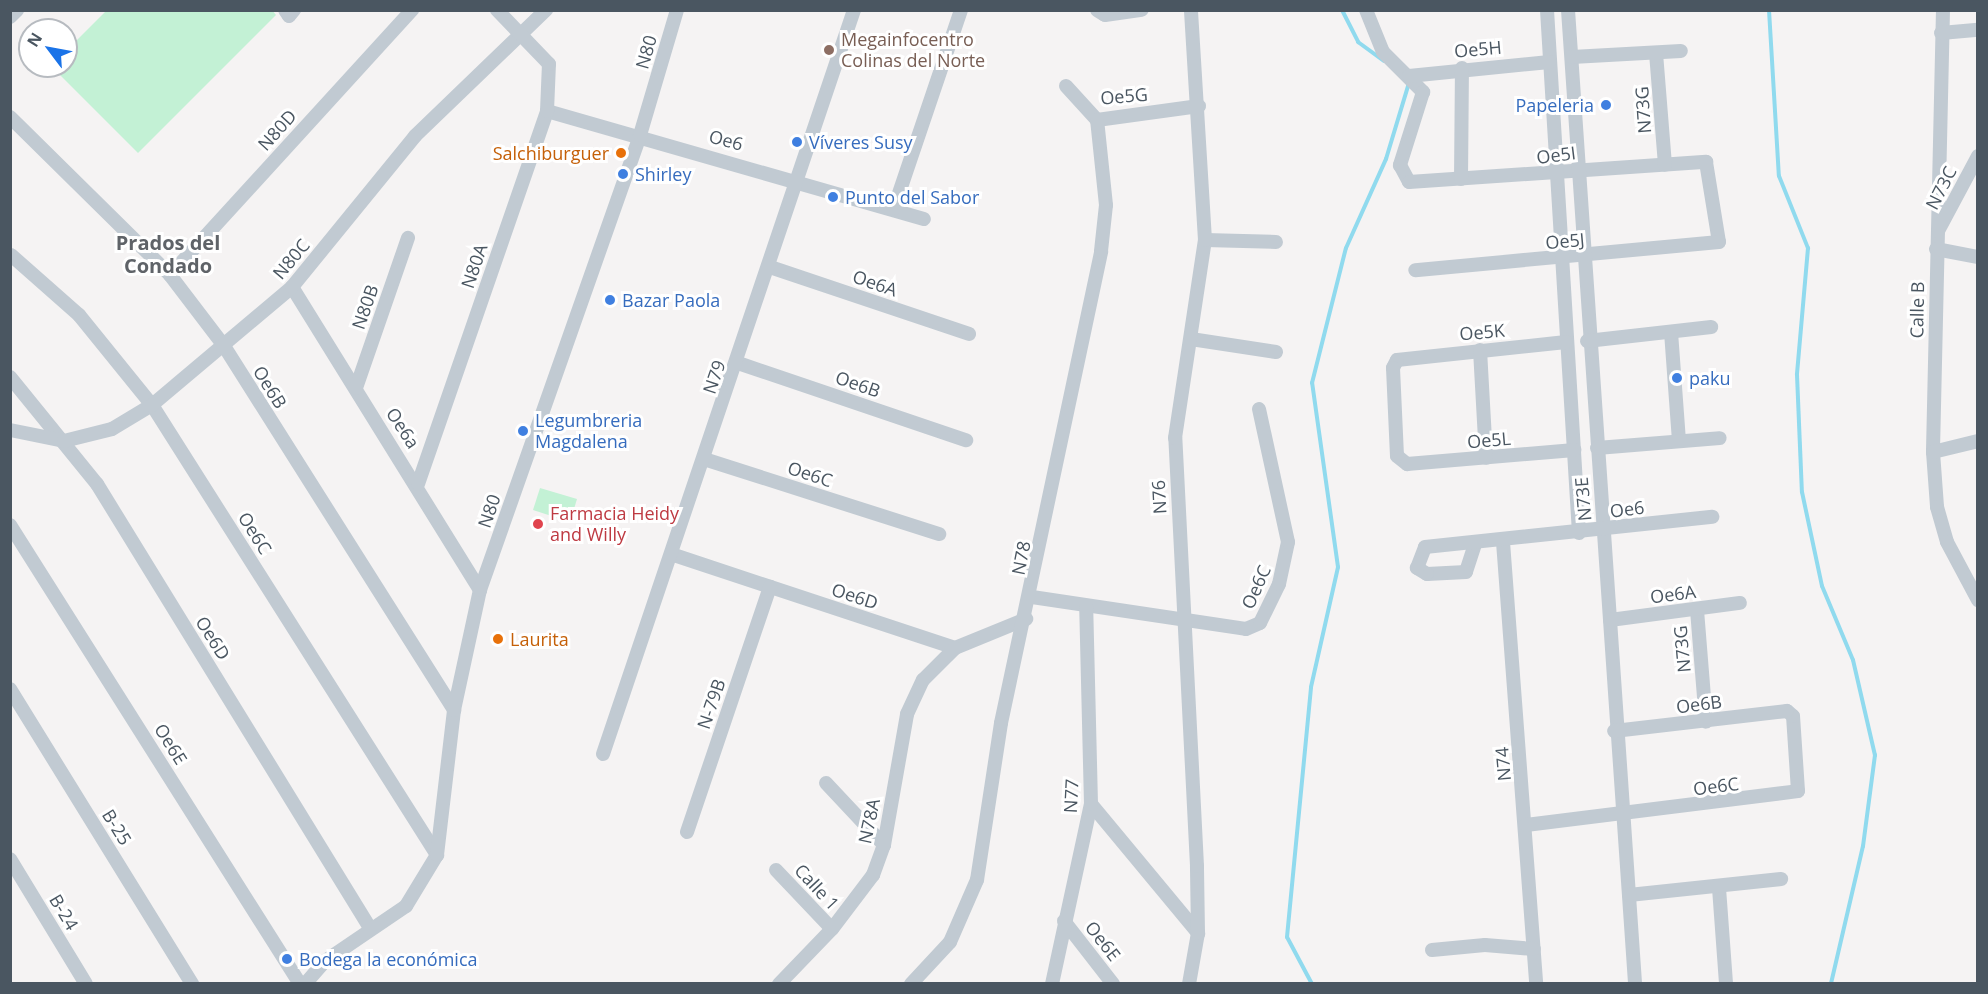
<!DOCTYPE html>
<html>
<head>
<meta charset="utf-8">
<style>
  body { margin:0 }
  #map { position:relative; width:1988px; height:994px; overflow:hidden; background:#f5f3f3; font-family:"Open Sans",sans-serif }
  div>[style] { position:absolute }
  .green>* { inset:0; background:#c3f1d5 }
  .stream>* { height:4px; margin:-2px; padding:0 2px; transform-origin:2px; border-radius:2px; background:#90daee }
  .minor>* { height:14px; margin:-7px; padding:0 7px; transform-origin:7px; border-radius:7px; background:#c1cad2 }
  .dots>* { width:16px; height:16px; translate:-50% -50%; box-sizing:border-box; border:3px solid #fff; border-radius:50% }
  span { translate:-50% -50%; white-space:nowrap; text-align:center; line-height:1.15; -webkit-text-stroke:6px #fff; paint-order:stroke }
  .education-label { font-size:18px; color:#785e54 }
  .left { translate:0 -50%; text-align:left }
  .street-label { font-size:18px; color:#4a5661 }
  .shop-label { font-size:18px; color:#366cbe }
  .right { translate:-100% -50%; text-align:right }
  .food-label { font-size:18px; color:#c56008 }
  .health-label { font-size:18px; color:#be3a42 }
  .neighbourhood-label { font-size:20px; color:#5f6368; font-weight:700 }
  .frame { position:absolute; inset:0; border:12px solid #4a5661; pointer-events:none }
  .north { position:absolute; left:18px; top:18px; width:60px; height:60px; box-sizing:border-box; background:#fff; border:2px solid #b7bbc0; border-radius:50%; rotate:302deg; font-size:16px; font-weight:700; line-height:24px; text-align:center; color:#4a5661 }
  .north::after { content:''; display:block; margin:auto; width:21px; height:27px; background:#1a73e8; clip-path:polygon(50% 0,100% 100%,50% 72%,0 100%) }
</style>
</head>
<body>
<div id="map">
  <div class="green">
    <i style="clip-path:polygon(272px 10px,276px 15px,138px 153px,51px 66px,66px 66px,66px 51px,106px 11px)"></i>
    <i style="clip-path:polygon(540px 488px,577px 499px,570px 522px,533px 510px)"></i>
  </div>
  <div class="stream">
    <i style="left:1342px;top:10px;width:36px;rotate:63deg"></i>
    <i style="left:1358px;top:42px;width:32px;rotate:36deg"></i>
    <i style="left:1769px;top:10px;width:166px;rotate:86.6deg"></i>
    <i style="left:1779px;top:176px;width:78px;rotate:68.1deg"></i>
    <i style="left:1808px;top:248px;width:127px;rotate:95deg"></i>
    <i style="left:1797px;top:375px;width:117px;rotate:87.6deg"></i>
    <i style="left:1802px;top:492px;width:96px;rotate:78deg"></i>
    <i style="left:1822px;top:586px;width:80px;rotate:67.3deg"></i>
    <i style="left:1853px;top:660px;width:98px;rotate:77deg"></i>
    <i style="left:1875px;top:755px;width:92px;rotate:97.5deg"></i>
    <i style="left:1863px;top:846px;width:142px;rotate:103.1deg"></i>
    <i style="left:1312px;top:984px;width:53px;rotate:-118deg"></i>
    <i style="left:1287px;top:937px;width:251px;rotate:-84.5deg"></i>
    <i style="left:1311px;top:687px;width:123px;rotate:-77.3deg"></i>
    <i style="left:1338px;top:567px;width:186px;rotate:-98deg"></i>
    <i style="left:1312px;top:383px;width:139px;rotate:-75.9deg"></i>
    <i style="left:1346px;top:248px;width:98px;rotate:-65.8deg"></i>
    <i style="left:1386px;top:159px;width:79px;rotate:-73.2deg"></i>
  </div>
  <div class="minor">
    <i style="left:285px;top:10px;width:7px;rotate:56deg"></i>
    <i style="left:289px;top:16px;width:8px;rotate:-50deg"></i>
    <i style="left:1097px;top:10px;width:9px;rotate:32deg"></i>
    <i style="left:1105px;top:15px;width:37px;rotate:-8deg"></i>
    <i style="left:1366px;top:10px;width:45px;rotate:68deg"></i>
    <i style="left:1383px;top:52px;width:57px;rotate:45deg"></i>
    <i style="left:1423px;top:92px;width:77px;rotate:107.5deg"></i>
    <i style="left:1400px;top:165px;width:19px;rotate:62deg"></i>
    <i style="left:1409px;top:182px;width:298px;rotate:-3.9deg"></i>
    <i style="left:1706px;top:162px;width:81px;rotate:80.8deg"></i>
    <i style="left:1719px;top:242px;width:305px;rotate:174.7deg"></i>
    <i style="left:1547px;top:10px;width:524px;rotate:86.5deg"></i>
    <i style="left:1568px;top:10px;width:976px;rotate:86.06deg"></i>
    <i style="left:1943px;top:10px;width:442px;rotate:91.3deg"></i>
    <i style="left:1933px;top:452px;width:55px;rotate:85.8deg"></i>
    <i style="left:1937px;top:507px;width:36px;rotate:74deg"></i>
    <i style="left:1947px;top:542px;width:66px;rotate:61.9deg"></i>
    <i style="left:10px;top:17px;width:10px;rotate:-45deg"></i>
    <i style="left:1941px;top:33px;width:37px;rotate:-5deg"></i>
    <i style="left:1656px;top:53px;width:112px;rotate:85.4deg"></i>
    <i style="left:1572px;top:57px;width:109px;rotate:-3.2deg"></i>
    <i style="left:1409px;top:76px;width:141px;rotate:-5.7deg"></i>
    <i style="left:1066px;top:86px;width:46px;rotate:47.6deg"></i>
    <i style="left:1097px;top:120px;width:103px;rotate:-7.8deg"></i>
    <i style="left:547px;top:111px;width:392px;rotate:16deg"></i>
    <i style="left:10px;top:117px;width:225px;rotate:44.6deg"></i>
    <i style="left:170px;top:275px;width:89px;rotate:52.7deg"></i>
    <i style="left:224px;top:346px;width:431px;rotate:57.7deg"></i>
    <i style="left:1461px;top:179px;width:111px;rotate:-89.5deg"></i>
    <i style="left:894px;top:208px;width:209px;rotate:-71.3deg"></i>
    <i style="left:1938px;top:231px;width:85px;rotate:-61.9deg"></i>
    <i style="left:1205px;top:240px;width:71px;rotate:1.6deg"></i>
    <i style="left:1936px;top:249px;width:43px;rotate:10.8deg"></i>
    <i style="left:11px;top:255px;width:91px;rotate:41.4deg"></i>
    <i style="left:79px;top:315px;width:116px;rotate:51deg"></i>
    <i style="left:152px;top:405px;width:533px;rotate:57.65deg"></i>
    <i style="left:770px;top:267px;width:210px;rotate:18.6deg"></i>
    <i style="left:170px;top:275px;width:359px;rotate:-47.6deg"></i>
    <i style="left:292px;top:287px;width:357px;rotate:58.2deg"></i>
    <i style="left:1671px;top:332px;width:108px;rotate:85.8deg"></i>
    <i style="left:1191px;top:339px;width:86px;rotate:8.7deg"></i>
    <i style="left:1587px;top:341px;width:125px;rotate:-6.4deg"></i>
    <i style="left:1566px;top:342px;width:170px;rotate:173.9deg"></i>
    <i style="left:1397px;top:360px;width:9px;rotate:117deg"></i>
    <i style="left:1393px;top:368px;width:88px;rotate:87.4deg"></i>
    <i style="left:1397px;top:456px;width:13px;rotate:39deg"></i>
    <i style="left:1407px;top:464px;width:168px;rotate:-4.8deg"></i>
    <i style="left:1480px;top:350px;width:108px;rotate:86.8deg"></i>
    <i style="left:738px;top:363px;width:241px;rotate:18.7deg"></i>
    <i style="left:10px;top:377px;width:138px;rotate:50.9deg"></i>
    <i style="left:97px;top:484px;width:521px;rotate:58.41deg"></i>
    <i style="left:356px;top:388px;width:159px;rotate:-70.9deg"></i>
    <i style="left:10px;top:430px;width:55px;rotate:11.5deg"></i>
    <i style="left:64px;top:441px;width:49px;rotate:-14deg"></i>
    <i style="left:112px;top:429px;width:47px;rotate:-31deg"></i>
    <i style="left:152px;top:405px;width:183px;rotate:-40.1deg"></i>
    <i style="left:292px;top:287px;width:195px;rotate:-50.8deg"></i>
    <i style="left:415px;top:136px;width:182px;rotate:-43.9deg"></i>
    <i style="left:1597px;top:448px;width:123px;rotate:-4.6deg"></i>
    <i style="left:1933px;top:452px;width:46px;rotate:-13.7deg"></i>
    <i style="left:704px;top:459px;width:247px;rotate:17.7deg"></i>
    <i style="left:418px;top:484px;width:395px;rotate:-70.9deg"></i>
    <i style="left:547px;top:111px;width:47px;rotate:-87.6deg"></i>
    <i style="left:549px;top:64px;width:75px;rotate:-133.9deg"></i>
    <i style="left:10px;top:525px;width:543px;rotate:57.71deg"></i>
    <i style="left:1503px;top:542px;width:443px;rotate:85.7deg"></i>
    <i style="left:1475px;top:544px;width:29px;rotate:108deg"></i>
    <i style="left:1466px;top:572px;width:39px;rotate:177deg"></i>
    <i style="left:1427px;top:574px;width:12px;rotate:-149deg"></i>
    <i style="left:1417px;top:568px;width:22px;rotate:-69deg"></i>
    <i style="left:1425px;top:547px;width:289px;rotate:-6deg"></i>
    <i style="left:671px;top:554px;width:299px;rotate:18.3deg"></i>
    <i style="left:955px;top:648px;width:77px;rotate:-22.2deg"></i>
    <i style="left:1032px;top:597px;width:216px;rotate:8.5deg"></i>
    <i style="left:1246px;top:629px;width:15px;rotate:-23deg"></i>
    <i style="left:1260px;top:623px;width:43px;rotate:-64deg"></i>
    <i style="left:1279px;top:584px;width:43px;rotate:-77.9deg"></i>
    <i style="left:1288px;top:542px;width:136px;rotate:-102.3deg"></i>
    <i style="left:1697px;top:610px;width:112px;rotate:85.4deg"></i>
    <i style="left:1610px;top:620px;width:131px;rotate:-7.5deg"></i>
    <i style="left:10px;top:689px;width:347px;rotate:58.3deg"></i>
    <i style="left:603px;top:754px;width:785px;rotate:-71.36deg"></i>
    <i style="left:826px;top:783px;width:85px;rotate:46.9deg"></i>
    <i style="left:1091px;top:804px;width:168px;rotate:50.3deg"></i>
    <i style="left:1526px;top:825px;width:274px;rotate:-7.1deg"></i>
    <i style="left:1798px;top:791px;width:75px;rotate:-93.8deg"></i>
    <i style="left:1793px;top:716px;width:8px;rotate:-140deg"></i>
    <i style="left:1787px;top:711px;width:174px;rotate:173.4deg"></i>
    <i style="left:687px;top:832px;width:259px;rotate:-71.3deg"></i>
    <i style="left:10px;top:859px;width:146px;rotate:58.7deg"></i>
    <i style="left:776px;top:870px;width:81px;rotate:46.5deg"></i>
    <i style="left:1719px;top:888px;width:96px;rotate:85.8deg"></i>
    <i style="left:1629px;top:895px;width:153px;rotate:-6deg"></i>
    <i style="left:1064px;top:921px;width:80px;rotate:52.1deg"></i>
    <i style="left:1432px;top:950px;width:53px;rotate:-5.4deg"></i>
    <i style="left:1485px;top:945px;width:49px;rotate:4.7deg"></i>
    <i style="left:305px;top:984px;width:30px;rotate:-49deg"></i>
    <i style="left:325px;top:961px;width:98px;rotate:-34.2deg"></i>
    <i style="left:406px;top:906px;width:60px;rotate:-58.7deg"></i>
    <i style="left:437px;top:855px;width:146px;rotate:-83.3deg"></i>
    <i style="left:454px;top:710px;width:123px;rotate:-77.8deg"></i>
    <i style="left:480px;top:590px;width:482px;rotate:-70.6deg"></i>
    <i style="left:640px;top:135px;width:130px;rotate:-73.5deg"></i>
    <i style="left:779px;top:984px;width:76px;rotate:-46.1deg"></i>
    <i style="left:832px;top:929px;width:68px;rotate:-52.8deg"></i>
    <i style="left:873px;top:875px;width:32px;rotate:-70deg"></i>
    <i style="left:884px;top:845px;width:133px;rotate:-80deg"></i>
    <i style="left:907px;top:714px;width:38px;rotate:-65deg"></i>
    <i style="left:923px;top:680px;width:45px;rotate:-45deg"></i>
    <i style="left:911px;top:984px;width:57px;rotate:-47.1deg"></i>
    <i style="left:950px;top:942px;width:68px;rotate:-66.5deg"></i>
    <i style="left:977px;top:880px;width:159px;rotate:-81.3deg"></i>
    <i style="left:1001px;top:723px;width:482px;rotate:-78deg"></i>
    <i style="left:1101px;top:251px;width:46px;rotate:-83.8deg"></i>
    <i style="left:1106px;top:205px;width:85px;rotate:-96deg"></i>
    <i style="left:1052px;top:984px;width:184px;rotate:-77.8deg"></i>
    <i style="left:1091px;top:804px;width:198px;rotate:-91.4deg"></i>
    <i style="left:1189px;top:984px;width:52px;rotate:-80deg"></i>
    <i style="left:1198px;top:933px;width:67px;rotate:-90.9deg"></i>
    <i style="left:1197px;top:866px;width:429px;rotate:-92.9deg"></i>
    <i style="left:1175px;top:438px;width:200px;rotate:-81.4deg"></i>
    <i style="left:1205px;top:240px;width:230px;rotate:-93.5deg"></i>
  </div>
  <div class="dots">
    <i style="left:829px;top:50px;background:#8d6e63"></i>
    <i style="left:1606px;top:105px;background:#3f7fe0"></i>
    <i style="left:797px;top:142px;background:#3f7fe0"></i>
    <i style="left:621px;top:153px;background:#e8710a"></i>
    <i style="left:623px;top:174px;background:#3f7fe0"></i>
    <i style="left:833px;top:197px;background:#3f7fe0"></i>
    <i style="left:610px;top:300px;background:#3f7fe0"></i>
    <i style="left:1677px;top:378px;background:#3f7fe0"></i>
    <i style="left:523px;top:431px;background:#3f7fe0"></i>
    <i style="left:538px;top:524px;background:#e0444e"></i>
    <i style="left:498px;top:639px;background:#e8710a"></i>
    <i style="left:287px;top:959px;background:#3f7fe0"></i>
  </div>
  <div class="education-label">
    <span class="left" style="left:841px;top:50px">Megainfocentro<br>Colinas del Norte</span>
  </div>
  <div class="street-label">
    <span style="left:1478px;top:49px;rotate:-5deg">Oe5H</span>
    <span style="left:646px;top:52px;rotate:-74deg">N80</span>
    <span style="left:1124px;top:96px;rotate:-5deg">Oe5G</span>
    <span style="left:1643px;top:110px;rotate:-94deg">N73G</span>
    <span style="left:277px;top:130px;rotate:-48deg">N80D</span>
    <span style="left:726px;top:140px;rotate:15deg">Oe6</span>
    <span style="left:1556px;top:155px;rotate:-7deg">Oe5I</span>
    <span style="left:1941px;top:188px;rotate:-63deg">N73C</span>
    <span style="left:1565px;top:241px;rotate:-5deg">Oe5J</span>
    <span style="left:291px;top:259px;rotate:-50deg">N80C</span>
    <span style="left:474px;top:266px;rotate:-71deg">N80A</span>
    <span style="left:875px;top:283px;rotate:19deg">Oe6A</span>
    <span style="left:365px;top:307px;rotate:-71deg">N80B</span>
    <span style="left:1917px;top:310px;rotate:-89deg">Calle B</span>
    <span style="left:1482px;top:332px;rotate:-5deg">Oe5K</span>
    <span style="left:714px;top:377px;rotate:-71deg">N79</span>
    <span style="left:858px;top:384px;rotate:19deg">Oe6B</span>
    <span style="left:270px;top:387px;rotate:58deg">Oe6B</span>
    <span style="left:403px;top:428px;rotate:57deg">Oe6a</span>
    <span style="left:1489px;top:440px;rotate:-5deg">Oe5L</span>
    <span style="left:810px;top:474px;rotate:18deg">Oe6C</span>
    <span style="left:1159px;top:497px;rotate:-93deg">N76</span>
    <span style="left:1583px;top:499px;rotate:-95deg">N73E</span>
    <span style="left:1627px;top:509px;rotate:-7deg">Oe6</span>
    <span style="left:489px;top:511px;rotate:-71deg">N80</span>
    <span style="left:255px;top:533px;rotate:58deg">Oe6C</span>
    <span style="left:1021px;top:558px;rotate:-79deg">N78</span>
    <span style="left:1256px;top:587px;rotate:-66deg">Oe6C</span>
    <span style="left:1673px;top:594px;rotate:-7deg">Oe6A</span>
    <span style="left:855px;top:596px;rotate:18deg">Oe6D</span>
    <span style="left:213px;top:638px;rotate:58deg">Oe6D</span>
    <span style="left:1682px;top:649px;rotate:-95deg">N73G</span>
    <span style="left:711px;top:704px;rotate:-71deg">N-79B</span>
    <span style="left:1699px;top:704px;rotate:-7deg">Oe6B</span>
    <span style="left:171px;top:744px;rotate:58deg">Oe6E</span>
    <span style="left:1503px;top:764px;rotate:-95deg">N74</span>
    <span style="left:1716px;top:786px;rotate:-7deg">Oe6C</span>
    <span style="left:1071px;top:796px;rotate:-87deg">N77</span>
    <span style="left:869px;top:821px;rotate:-78deg">N78A</span>
    <span style="left:117px;top:827px;rotate:58deg">B-25</span>
    <span style="left:817px;top:887px;rotate:47deg">Calle 1</span>
    <span style="left:64px;top:912px;rotate:59deg">B-24</span>
    <span style="left:1103px;top:941px;rotate:52deg">Oe6E</span>
  </div>
  <div class="shop-label">
    <span class="right" style="left:1594px;top:105px">Papeleria</span>
    <span class="left" style="left:809px;top:142px">Víveres Susy</span>
    <span class="left" style="left:635px;top:174px">Shirley</span>
    <span class="left" style="left:845px;top:197px">Punto del Sabor</span>
    <span class="left" style="left:622px;top:300px">Bazar Paola</span>
    <span class="left" style="left:1689px;top:378px">paku</span>
    <span class="left" style="left:535px;top:431px">Legumbreria<br>Magdalena</span>
    <span class="left" style="left:299px;top:959px">Bodega la económica</span>
  </div>
  <div class="food-label">
    <span class="right" style="left:609px;top:153px">Salchiburguer</span>
    <span class="left" style="left:510px;top:639px">Laurita</span>
  </div>
  <div class="health-label">
    <span class="left" style="left:550px;top:524px">Farmacia Heidy<br>and Willy</span>
  </div>
  <div class="neighbourhood-label">
    <span style="left:168px;top:254px">Prados del<br>Condado</span>
  </div>
  <div class="frame"></div>
  <div class="north">N</div>
</div>
</body>
</html>
